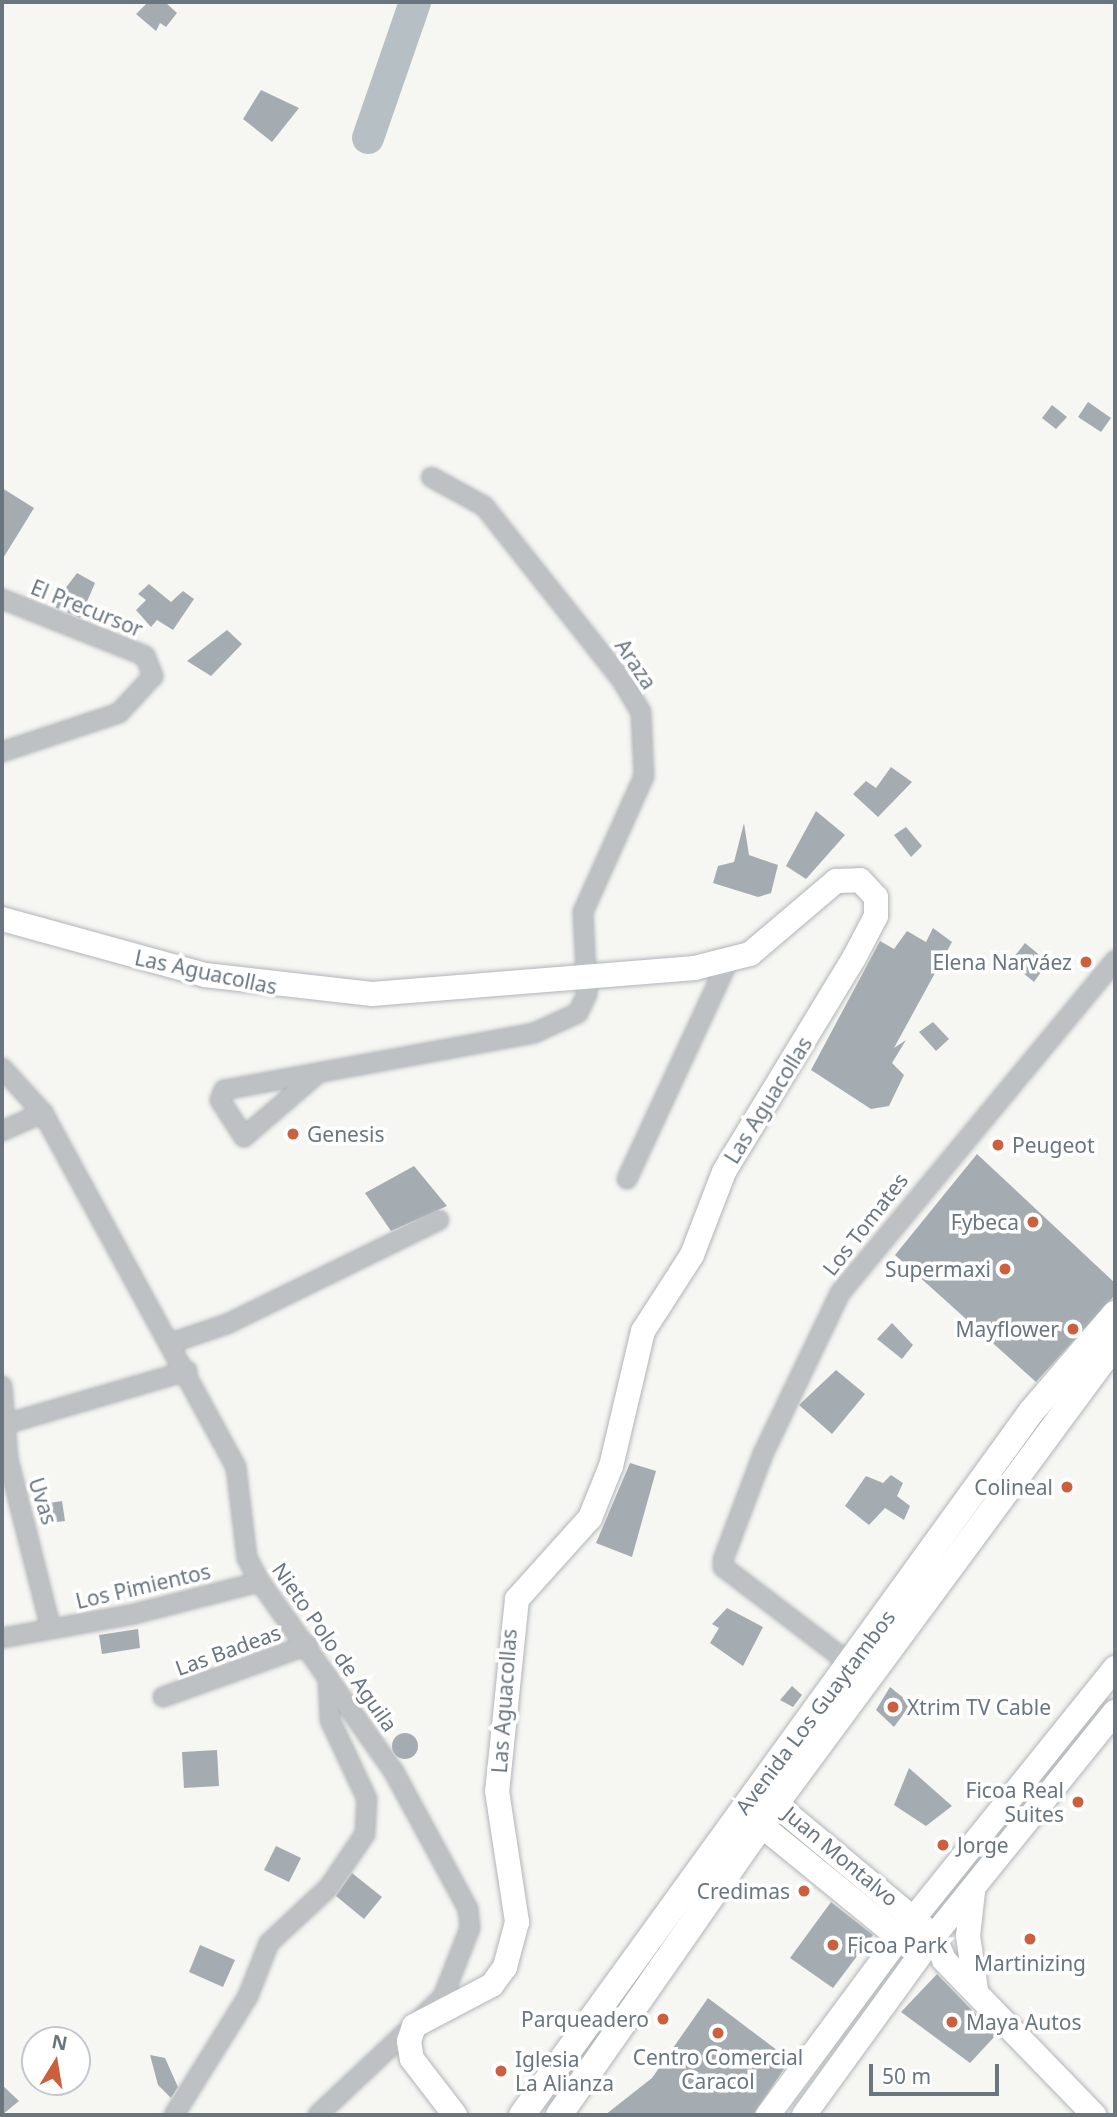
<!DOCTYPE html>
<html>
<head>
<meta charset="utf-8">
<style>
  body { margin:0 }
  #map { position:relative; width:1117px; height:2117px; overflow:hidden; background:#f6f6f3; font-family:"Noto Sans",sans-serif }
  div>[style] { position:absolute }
  .river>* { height:32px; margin:-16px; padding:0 16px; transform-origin:16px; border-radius:16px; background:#b6c0c4 }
  .building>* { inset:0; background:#a5acb1 }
  .round { border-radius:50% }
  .roads { filter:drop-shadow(0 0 2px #b0b5b8) drop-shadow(0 0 2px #b0b5b8) }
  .street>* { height:18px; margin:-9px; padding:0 9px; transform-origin:9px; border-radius:9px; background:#bdc1c4 }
  .secondary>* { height:24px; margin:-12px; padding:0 12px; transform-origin:12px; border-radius:12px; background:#fff }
  .primary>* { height:26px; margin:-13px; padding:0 13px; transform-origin:13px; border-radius:13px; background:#fff }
  .dots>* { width:19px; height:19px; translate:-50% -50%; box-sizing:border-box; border:4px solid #fff; border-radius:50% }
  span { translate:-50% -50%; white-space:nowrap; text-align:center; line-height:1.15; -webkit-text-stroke:7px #fff; paint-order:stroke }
  .street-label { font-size:21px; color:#697680 }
  .poi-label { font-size:21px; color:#697680 }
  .right { translate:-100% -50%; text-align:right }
  .left { translate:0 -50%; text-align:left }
  .frame { position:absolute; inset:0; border:4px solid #697680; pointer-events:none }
  .north { position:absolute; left:21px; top:2026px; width:70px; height:70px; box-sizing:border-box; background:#fff; border:2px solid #c3c8cc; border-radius:50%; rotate:11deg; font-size:19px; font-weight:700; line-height:28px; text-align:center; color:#697680 }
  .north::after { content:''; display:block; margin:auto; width:24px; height:32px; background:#cc5f3d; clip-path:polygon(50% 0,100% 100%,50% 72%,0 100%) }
  .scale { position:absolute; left:869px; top:2064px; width:130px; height:32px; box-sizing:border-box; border:4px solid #697680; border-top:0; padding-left:9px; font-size:21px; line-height:24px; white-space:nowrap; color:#697680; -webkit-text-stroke:5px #fff; paint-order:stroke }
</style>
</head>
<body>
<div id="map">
  <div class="river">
    <i style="left:368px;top:138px;width:144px;rotate:-70.9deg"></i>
  </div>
  <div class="building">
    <i style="clip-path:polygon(148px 2px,165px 2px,177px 13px,166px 27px,160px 23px,156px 31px,136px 14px)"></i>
    <i style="clip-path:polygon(261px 90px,299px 108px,272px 142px,243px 119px)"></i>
    <i style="clip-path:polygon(1088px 402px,1111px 418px,1101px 432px,1078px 417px)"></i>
    <i style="clip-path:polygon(1052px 405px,1067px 417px,1056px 429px,1042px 418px)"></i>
    <i style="clip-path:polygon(2px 488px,34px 508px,2px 560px)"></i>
    <i style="clip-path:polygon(77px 573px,95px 583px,80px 618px,52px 606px)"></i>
    <i style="clip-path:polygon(149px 584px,171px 602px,183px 591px,194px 599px,173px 630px,157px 620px,151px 627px,136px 610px,146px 600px,138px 594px)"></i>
    <i style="clip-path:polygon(227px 630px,242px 644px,211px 676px,187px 661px)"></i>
    <i style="clip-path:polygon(891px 767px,912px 782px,878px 817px,853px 794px,866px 781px,876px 788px)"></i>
    <i style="clip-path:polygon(816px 811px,845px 835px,806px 879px,786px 866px)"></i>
    <i style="clip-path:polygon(744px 823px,749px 855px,778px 865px,771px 893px,758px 897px,713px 883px,718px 866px,734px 862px)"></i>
    <i style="clip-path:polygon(906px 827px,922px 846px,911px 857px,894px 835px)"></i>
    <i style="clip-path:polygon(933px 928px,952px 942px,894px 1048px,906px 1040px,892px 1063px,904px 1075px,889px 1106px,871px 1109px,811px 1070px,880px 941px,894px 949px,907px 931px,926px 942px)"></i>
    <i style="clip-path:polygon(1025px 943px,1048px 962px,1034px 982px,1010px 962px)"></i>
    <i style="clip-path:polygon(933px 1022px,949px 1039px,936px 1051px,919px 1032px)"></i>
    <i style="clip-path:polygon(977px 1154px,1115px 1283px,1115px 1295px,1036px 1382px,895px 1255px)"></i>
    <i style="clip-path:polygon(414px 1166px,447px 1206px,391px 1231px,365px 1193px)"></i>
    <i style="clip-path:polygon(892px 1323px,913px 1345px,902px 1359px,877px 1339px)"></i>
    <i style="clip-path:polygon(836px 1370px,865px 1394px,832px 1434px,799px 1405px)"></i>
    <i style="clip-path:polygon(630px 1463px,656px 1471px,632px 1557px,596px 1543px)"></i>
    <i style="clip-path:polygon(891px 1475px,903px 1483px,897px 1496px,910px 1506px,904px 1520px,885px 1508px,869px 1525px,845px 1506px,866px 1476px,883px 1483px)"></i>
    <i style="clip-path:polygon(62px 1501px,65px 1521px,40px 1524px,37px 1505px)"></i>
    <i style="clip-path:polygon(727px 1608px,763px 1627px,743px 1666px,710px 1643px,719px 1628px,712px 1624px)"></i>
    <i style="clip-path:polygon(138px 1629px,140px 1648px,102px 1654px,99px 1635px)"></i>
    <i style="clip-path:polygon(792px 1686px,802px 1695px,793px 1707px,780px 1700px)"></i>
    <i style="clip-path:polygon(890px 1687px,911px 1704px,894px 1727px,876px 1710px)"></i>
    <i class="round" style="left:392px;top:1733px;width:26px;height:26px"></i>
    <i style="clip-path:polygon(217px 1750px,219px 1786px,184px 1788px,182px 1752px)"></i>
    <i style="clip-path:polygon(909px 1768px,952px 1806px,926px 1826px,894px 1805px)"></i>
    <i style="clip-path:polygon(276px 1846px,301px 1858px,289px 1882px,264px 1870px)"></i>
    <i style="clip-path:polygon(352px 1873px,382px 1897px,364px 1919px,336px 1896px)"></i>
    <i style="clip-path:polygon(831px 1902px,873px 1935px,833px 1988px,790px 1958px)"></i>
    <i style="clip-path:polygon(200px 1945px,235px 1960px,223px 1987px,189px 1972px)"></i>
    <i style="clip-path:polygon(937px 1974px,996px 2035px,970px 2063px,901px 2012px)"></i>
    <i style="clip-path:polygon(708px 1998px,790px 2060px,753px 2115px,605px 2115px,652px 2078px)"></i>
    <i style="clip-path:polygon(150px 2055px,165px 2058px,178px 2087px,171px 2098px,158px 2085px)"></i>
    <i style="clip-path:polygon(2px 2085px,19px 2101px,2px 2115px)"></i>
  </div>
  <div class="roads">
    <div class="street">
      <i style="left:2px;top:599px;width:154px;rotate:21.7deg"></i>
      <i style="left:145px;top:656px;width:22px;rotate:68deg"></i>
      <i style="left:153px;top:676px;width:50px;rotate:132.6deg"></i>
      <i style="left:119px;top:713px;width:123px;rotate:161.6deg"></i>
      <i style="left:2px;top:1068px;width:61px;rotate:47.7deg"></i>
      <i style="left:43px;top:1113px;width:403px;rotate:61.4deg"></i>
      <i style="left:236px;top:1467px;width:92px;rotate:83.1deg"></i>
      <i style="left:247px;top:1558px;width:27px;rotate:62deg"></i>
      <i style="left:260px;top:1582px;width:232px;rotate:54.8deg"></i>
      <i style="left:394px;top:1772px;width:156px;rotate:61.6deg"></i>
      <i style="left:468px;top:1909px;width:19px;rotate:84deg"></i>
      <i style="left:470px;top:1928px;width:74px;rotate:111.4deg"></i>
      <i style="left:443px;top:1997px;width:172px;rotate:136.7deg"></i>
      <i style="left:316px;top:1075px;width:95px;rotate:139.3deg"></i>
      <i style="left:244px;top:1137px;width:44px;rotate:-123deg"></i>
      <i style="left:220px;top:1100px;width:11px;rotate:-68deg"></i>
      <i style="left:224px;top:1090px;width:315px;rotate:-10.4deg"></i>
      <i style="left:534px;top:1033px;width:48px;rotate:-24.4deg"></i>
      <i style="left:578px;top:1013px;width:21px;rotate:-65deg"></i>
      <i style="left:587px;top:994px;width:82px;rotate:-92.8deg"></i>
      <i style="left:583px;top:912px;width:149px;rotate:-65.8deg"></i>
      <i style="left:644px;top:776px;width:64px;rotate:-92.7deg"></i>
      <i style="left:641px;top:712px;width:37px;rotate:-121deg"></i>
      <i style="left:622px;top:680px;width:222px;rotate:-128.4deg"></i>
      <i style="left:484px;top:506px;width:60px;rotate:-151.3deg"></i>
      <i style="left:2px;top:1131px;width:45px;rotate:-23.7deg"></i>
      <i style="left:627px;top:1179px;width:240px;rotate:-65.1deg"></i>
      <i style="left:171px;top:1343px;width:59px;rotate:-18.7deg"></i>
      <i style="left:227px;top:1324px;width:236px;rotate:-26.1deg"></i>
      <i style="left:2px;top:1386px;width:73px;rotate:85.3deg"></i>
      <i style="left:8px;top:1459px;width:175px;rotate:75.8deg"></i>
      <i style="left:2px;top:1425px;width:193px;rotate:-16.3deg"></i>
      <i style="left:2px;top:1638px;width:134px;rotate:-10.3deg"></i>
      <i style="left:134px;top:1614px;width:130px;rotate:-14.3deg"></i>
      <i style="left:857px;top:1669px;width:168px;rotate:-142.7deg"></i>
      <i style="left:723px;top:1567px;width:7px;rotate:-90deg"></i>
      <i style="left:723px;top:1560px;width:113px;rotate:-69.3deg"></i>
      <i style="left:763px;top:1454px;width:178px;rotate:-64.4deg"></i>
      <i style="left:840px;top:1293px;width:432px;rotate:-50.4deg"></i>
      <i style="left:163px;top:1697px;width:154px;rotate:-19.7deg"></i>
      <i style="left:174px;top:2115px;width:140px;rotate:-58.1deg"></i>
      <i style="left:248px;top:1996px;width:57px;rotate:-68.4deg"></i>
      <i style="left:269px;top:1943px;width:82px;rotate:-43deg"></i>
      <i style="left:329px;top:1887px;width:64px;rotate:-55.8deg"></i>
      <i style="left:365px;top:1834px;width:35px;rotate:-87deg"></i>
      <i style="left:367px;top:1799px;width:87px;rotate:-115.1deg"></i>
      <i style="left:330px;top:1720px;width:43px;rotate:-92.7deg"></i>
    </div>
    <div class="secondary">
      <i style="left:2px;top:919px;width:211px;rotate:15.4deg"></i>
      <i style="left:205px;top:975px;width:168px;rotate:6.5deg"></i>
      <i style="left:372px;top:994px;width:324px;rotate:-4.6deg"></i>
      <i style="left:695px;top:968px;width:57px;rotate:-14.3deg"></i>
      <i style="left:750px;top:954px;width:113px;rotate:-40.3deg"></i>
      <i style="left:836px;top:881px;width:24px;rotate:-2deg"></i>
      <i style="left:860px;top:880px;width:23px;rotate:47deg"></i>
      <i style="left:876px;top:897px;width:19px;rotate:90deg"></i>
      <i style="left:876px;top:916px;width:47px;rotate:117.6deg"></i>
      <i style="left:854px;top:958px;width:250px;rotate:121.3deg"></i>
      <i style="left:724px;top:1172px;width:89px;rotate:111.1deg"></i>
      <i style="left:692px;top:1255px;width:90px;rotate:122.8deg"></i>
      <i style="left:643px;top:1331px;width:139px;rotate:103.3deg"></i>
      <i style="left:611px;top:1466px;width:56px;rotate:112deg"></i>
      <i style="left:590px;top:1518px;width:109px;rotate:132deg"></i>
      <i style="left:517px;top:1599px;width:193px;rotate:95.9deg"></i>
      <i style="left:497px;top:1791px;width:133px;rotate:81.3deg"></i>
      <i style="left:517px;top:1922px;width:47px;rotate:104.9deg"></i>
      <i style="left:505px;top:1967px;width:22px;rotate:126deg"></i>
      <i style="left:492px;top:1985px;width:88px;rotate:152.3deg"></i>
      <i style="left:414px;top:2026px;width:16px;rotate:108deg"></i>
      <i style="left:409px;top:2041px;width:18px;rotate:81deg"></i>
      <i style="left:412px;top:2059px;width:71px;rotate:52.5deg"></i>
      <i style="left:760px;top:1791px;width:226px;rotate:39.8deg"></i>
      <i style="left:934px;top:1936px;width:26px;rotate:67deg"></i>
      <i style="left:944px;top:1960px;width:216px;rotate:45.9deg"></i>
      <i style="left:745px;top:1812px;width:215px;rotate:39.2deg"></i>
      <i style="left:973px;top:1892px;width:44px;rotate:96.5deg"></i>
      <i style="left:968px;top:1936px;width:55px;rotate:81.6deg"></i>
      <i style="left:768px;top:2115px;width:245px;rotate:-53.5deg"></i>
      <i style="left:914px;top:1918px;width:321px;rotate:-51.2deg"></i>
      <i style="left:804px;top:2115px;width:221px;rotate:-54deg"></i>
      <i style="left:934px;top:1936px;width:288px;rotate:-51.1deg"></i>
    </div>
    <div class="primary">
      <i style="left:522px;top:2115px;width:868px;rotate:-54.09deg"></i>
      <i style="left:1031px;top:1412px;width:129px;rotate:-49.4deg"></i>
      <i style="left:559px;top:2115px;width:381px;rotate:-55.1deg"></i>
      <i style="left:777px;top:1802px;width:569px;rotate:-53.57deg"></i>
    </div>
  </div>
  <div class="dots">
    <i style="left:1086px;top:962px;background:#cc5f3d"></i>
    <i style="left:293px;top:1134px;background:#cc5f3d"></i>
    <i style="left:998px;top:1145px;background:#cc5f3d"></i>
    <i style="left:1033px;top:1222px;background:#cc5f3d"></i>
    <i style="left:1005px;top:1269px;background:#cc5f3d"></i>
    <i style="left:1073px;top:1329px;background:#cc5f3d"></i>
    <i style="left:1067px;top:1487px;background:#cc5f3d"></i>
    <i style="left:893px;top:1707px;background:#cc5f3d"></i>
    <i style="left:1078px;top:1802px;background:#cc5f3d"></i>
    <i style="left:943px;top:1845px;background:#cc5f3d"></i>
    <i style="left:804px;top:1891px;background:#cc5f3d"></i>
    <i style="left:1030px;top:1939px;background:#cc5f3d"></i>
    <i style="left:833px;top:1945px;background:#cc5f3d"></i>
    <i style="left:663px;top:2019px;background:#cc5f3d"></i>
    <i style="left:952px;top:2022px;background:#cc5f3d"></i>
    <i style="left:718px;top:2033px;background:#cc5f3d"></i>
    <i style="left:501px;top:2071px;background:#cc5f3d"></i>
  </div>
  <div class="street-label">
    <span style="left:87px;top:608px;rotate:22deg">El Precursor</span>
    <span style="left:636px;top:664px;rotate:56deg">Araza</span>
    <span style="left:206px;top:972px;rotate:12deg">Las Aguacollas</span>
    <span style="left:768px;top:1100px;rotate:-58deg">Las Aguacollas</span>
    <span style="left:865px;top:1224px;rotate:-52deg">Los Tomates</span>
    <span style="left:43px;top:1501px;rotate:72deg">Uvas</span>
    <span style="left:143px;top:1586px;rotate:-13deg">Los Pimientos</span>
    <span style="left:335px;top:1647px;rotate:55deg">Nieto Polo de Aguila</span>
    <span style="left:228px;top:1650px;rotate:-20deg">Las Badeas</span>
    <span style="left:504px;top:1701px;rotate:-86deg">Las Aguacollas</span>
    <span style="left:815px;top:1712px;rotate:-53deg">Avenida Los Guaytambos</span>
    <span style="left:841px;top:1856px;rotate:40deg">Juan Montalvo</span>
  </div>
  <div class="poi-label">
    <span class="right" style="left:1072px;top:962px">Elena Narváez</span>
    <span class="left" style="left:307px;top:1134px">Genesis</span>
    <span class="left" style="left:1012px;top:1145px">Peugeot</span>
    <span class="right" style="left:1019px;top:1222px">Fybeca</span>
    <span class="right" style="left:991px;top:1269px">Supermaxi</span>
    <span class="right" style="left:1059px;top:1329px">Mayflower</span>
    <span class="right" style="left:1053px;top:1487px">Colineal</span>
    <span class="left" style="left:907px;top:1707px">Xtrim TV Cable</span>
    <span class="right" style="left:1064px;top:1802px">Ficoa Real<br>Suites</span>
    <span class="left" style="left:957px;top:1845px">Jorge</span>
    <span class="right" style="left:790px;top:1891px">Credimas</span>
    <span class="left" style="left:847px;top:1945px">Ficoa Park</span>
    <span style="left:1030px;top:1963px">Martinizing</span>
    <span class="right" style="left:649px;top:2019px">Parqueadero</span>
    <span class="left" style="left:966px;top:2022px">Maya Autos</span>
    <span style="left:718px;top:2069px">Centro Comercial<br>Caracol</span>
    <span class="left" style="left:515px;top:2071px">Iglesia<br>La Alianza</span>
  </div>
  <div class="frame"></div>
  <div class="north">N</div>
  <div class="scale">50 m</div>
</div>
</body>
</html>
